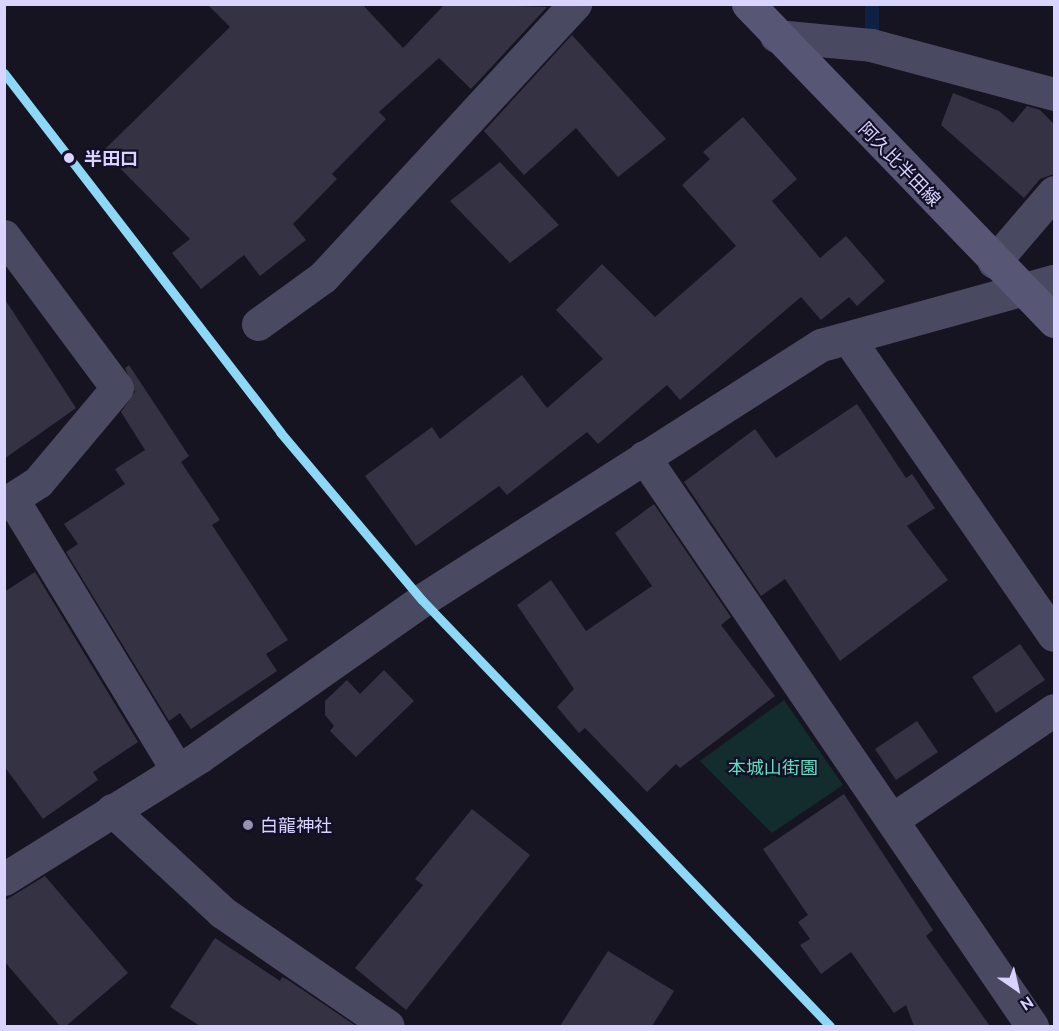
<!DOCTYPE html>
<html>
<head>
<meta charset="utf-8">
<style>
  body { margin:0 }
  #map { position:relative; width:1059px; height:1031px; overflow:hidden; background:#161421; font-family:Ubuntu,"Noto Sans JP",sans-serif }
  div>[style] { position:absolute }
  .green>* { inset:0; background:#132c2d }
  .stream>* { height:14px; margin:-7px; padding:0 7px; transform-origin:7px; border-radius:7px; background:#0d2144 }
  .building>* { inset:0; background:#343243 }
  .minor>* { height:33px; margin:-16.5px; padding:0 16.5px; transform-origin:16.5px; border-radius:16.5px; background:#4a4962 }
  .secondary>* { height:33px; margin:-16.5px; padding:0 16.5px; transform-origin:16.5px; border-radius:16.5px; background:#575674 }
  .rail-1>* { height:9px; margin:-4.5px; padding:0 4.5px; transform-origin:4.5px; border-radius:4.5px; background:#8dd7f7 }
  .dots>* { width:16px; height:16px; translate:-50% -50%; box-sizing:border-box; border:3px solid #130f26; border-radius:50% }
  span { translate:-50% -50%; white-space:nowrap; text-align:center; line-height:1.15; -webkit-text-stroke:4.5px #130f26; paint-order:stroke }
  .stop-label { font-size:18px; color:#d9d4ff; font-weight:700 }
  .left { translate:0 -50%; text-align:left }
  .street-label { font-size:18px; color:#d9d4ff }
  .park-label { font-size:18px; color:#5fe0c0 }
  .poi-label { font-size:18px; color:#d9d4ff }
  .frame { position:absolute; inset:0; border:6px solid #d9d4ff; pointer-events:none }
  .north { position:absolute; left:987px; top:959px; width:60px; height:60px; -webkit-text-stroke:4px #130f26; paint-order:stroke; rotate:146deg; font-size:16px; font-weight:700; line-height:24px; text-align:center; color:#d9d4ff }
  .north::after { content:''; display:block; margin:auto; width:21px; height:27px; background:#d9d4ff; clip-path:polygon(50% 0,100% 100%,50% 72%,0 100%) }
</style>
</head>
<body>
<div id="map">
  <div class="green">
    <i style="clip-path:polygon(784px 700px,843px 785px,772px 833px,700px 761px)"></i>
  </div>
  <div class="stream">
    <i style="left:872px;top:4px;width:25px;rotate:90deg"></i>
  </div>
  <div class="building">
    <i style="clip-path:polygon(207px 4px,362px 4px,403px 48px,445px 4px,547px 7px,471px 89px,439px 58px,379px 112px,386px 119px,332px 174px,337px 179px,293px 224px,306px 240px,260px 276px,244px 255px,201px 289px,172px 253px,190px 239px,103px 151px,230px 27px)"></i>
    <i style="clip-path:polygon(572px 35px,666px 139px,618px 177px,576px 128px,524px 175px,484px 131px)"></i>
    <i style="clip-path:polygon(953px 93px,999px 111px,1013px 123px,1027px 106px,1040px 110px,1054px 124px,1054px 174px,1040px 179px,1024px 198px,941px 125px)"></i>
    <i style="clip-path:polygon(743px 117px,797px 179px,772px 201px,820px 258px,846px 236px,885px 281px,857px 306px,849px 297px,821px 320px,801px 297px,680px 400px,667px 385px,598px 444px,587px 432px,507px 495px,499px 486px,416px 546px,365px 476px,432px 427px,440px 439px,522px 375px,547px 408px,603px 359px,556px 310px,602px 264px,655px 317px,736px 246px,682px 185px,710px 159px,703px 152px)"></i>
    <i style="clip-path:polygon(500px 162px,559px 225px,510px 263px,450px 201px)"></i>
    <i style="clip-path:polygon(4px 298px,76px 408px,4px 459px)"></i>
    <i style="clip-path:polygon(129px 365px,189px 456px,181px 462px,220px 520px,212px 525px,288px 640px,266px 654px,277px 671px,191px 729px,180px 713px,169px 721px,66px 552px,78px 544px,64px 524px,125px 484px,115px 469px,145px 450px,121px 412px,135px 392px,125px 368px)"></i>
    <i style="clip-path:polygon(857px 404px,906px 478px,912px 474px,935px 508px,907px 526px,948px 580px,840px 661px,785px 579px,761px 596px,684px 482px,755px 429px,776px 458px)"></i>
    <i style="clip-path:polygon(654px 504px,731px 617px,721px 625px,775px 696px,680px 768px,676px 764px,647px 792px,585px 728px,579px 733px,557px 707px,574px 689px,517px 605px,551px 580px,586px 631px,652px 586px,615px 533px)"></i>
    <i style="clip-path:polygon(35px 572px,138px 742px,93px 772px,98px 780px,43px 819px,4px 766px,4px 592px)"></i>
    <i style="clip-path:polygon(1020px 644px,1045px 680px,996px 713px,972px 677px)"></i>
    <i style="clip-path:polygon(384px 670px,414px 701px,356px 757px,330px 731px,334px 726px,325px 715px,325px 701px,347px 680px,360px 694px)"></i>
    <i style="clip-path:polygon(917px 721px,938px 752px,896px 780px,875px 749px)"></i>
    <i style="clip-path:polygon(844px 794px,933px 930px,926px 936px,990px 1026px,914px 1026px,906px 1005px,894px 1013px,851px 952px,821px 974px,800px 945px,810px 939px,798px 922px,808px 915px,763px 849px)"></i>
    <i style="clip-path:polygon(472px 809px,530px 855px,406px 1010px,355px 968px,423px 885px,415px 879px)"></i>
    <i style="clip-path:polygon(45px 876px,128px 973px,66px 1026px,60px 1026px,4px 961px,4px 901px)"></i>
    <i style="clip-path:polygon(215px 938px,280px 981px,282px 977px,288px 980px,356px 1026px,200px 1026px,170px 1007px)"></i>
    <i style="clip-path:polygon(608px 951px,674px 991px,652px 1026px,560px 1026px)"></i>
  </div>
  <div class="minor">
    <i style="left:776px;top:36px;width:95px;rotate:5.4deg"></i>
    <i style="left:871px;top:45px;width:189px;rotate:15deg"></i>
    <i style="left:4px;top:236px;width:189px;rotate:53.4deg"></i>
    <i style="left:117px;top:388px;width:123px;rotate:130deg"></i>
    <i style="left:38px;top:482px;width:40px;rotate:147.1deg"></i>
    <i style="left:994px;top:262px;width:92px;rotate:-49.4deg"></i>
    <i style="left:258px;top:324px;width:80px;rotate:-35.9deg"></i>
    <i style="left:323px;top:277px;width:372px;rotate:-47.3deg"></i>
    <i style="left:848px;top:338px;width:361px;rotate:55.3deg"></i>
    <i style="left:644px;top:457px;width:689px;rotate:55.71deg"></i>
    <i style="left:13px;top:500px;width:316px;rotate:58.7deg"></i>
    <i style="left:112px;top:810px;width:150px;rotate:42.8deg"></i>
    <i style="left:222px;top:912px;width:201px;rotate:34.5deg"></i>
    <i style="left:893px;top:819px;width:194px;rotate:-34.1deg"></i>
    <i style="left:4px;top:879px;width:230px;rotate:-32deg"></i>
    <i style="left:199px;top:757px;width:273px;rotate:-35.1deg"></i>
    <i style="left:422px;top:600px;width:474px;rotate:-32.6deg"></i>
    <i style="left:821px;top:345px;width:242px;rotate:-15.4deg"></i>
  </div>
  <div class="secondary">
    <i style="left:748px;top:4px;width:441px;rotate:46deg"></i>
  </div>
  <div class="rail-1">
    <i style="left:4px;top:73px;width:453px;rotate:52.4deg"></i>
    <i style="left:280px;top:432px;width:220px;rotate:49.8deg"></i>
    <i style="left:422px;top:600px;width:590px;rotate:46.24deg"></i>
  </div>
  <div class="dots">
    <i style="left:69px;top:158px;background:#d9d4ff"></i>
    <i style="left:248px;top:825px;background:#9591b1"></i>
  </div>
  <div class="stop-label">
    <span class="left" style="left:84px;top:158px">半田口</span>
  </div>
  <div class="street-label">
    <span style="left:900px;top:164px;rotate:46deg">阿久比半田線</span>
  </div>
  <div class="park-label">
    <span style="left:773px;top:767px">本城山街園</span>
  </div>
  <div class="poi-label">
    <span class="left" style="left:260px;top:825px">白龍神社</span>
  </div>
  <div class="frame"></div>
  <div class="north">N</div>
</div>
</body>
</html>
